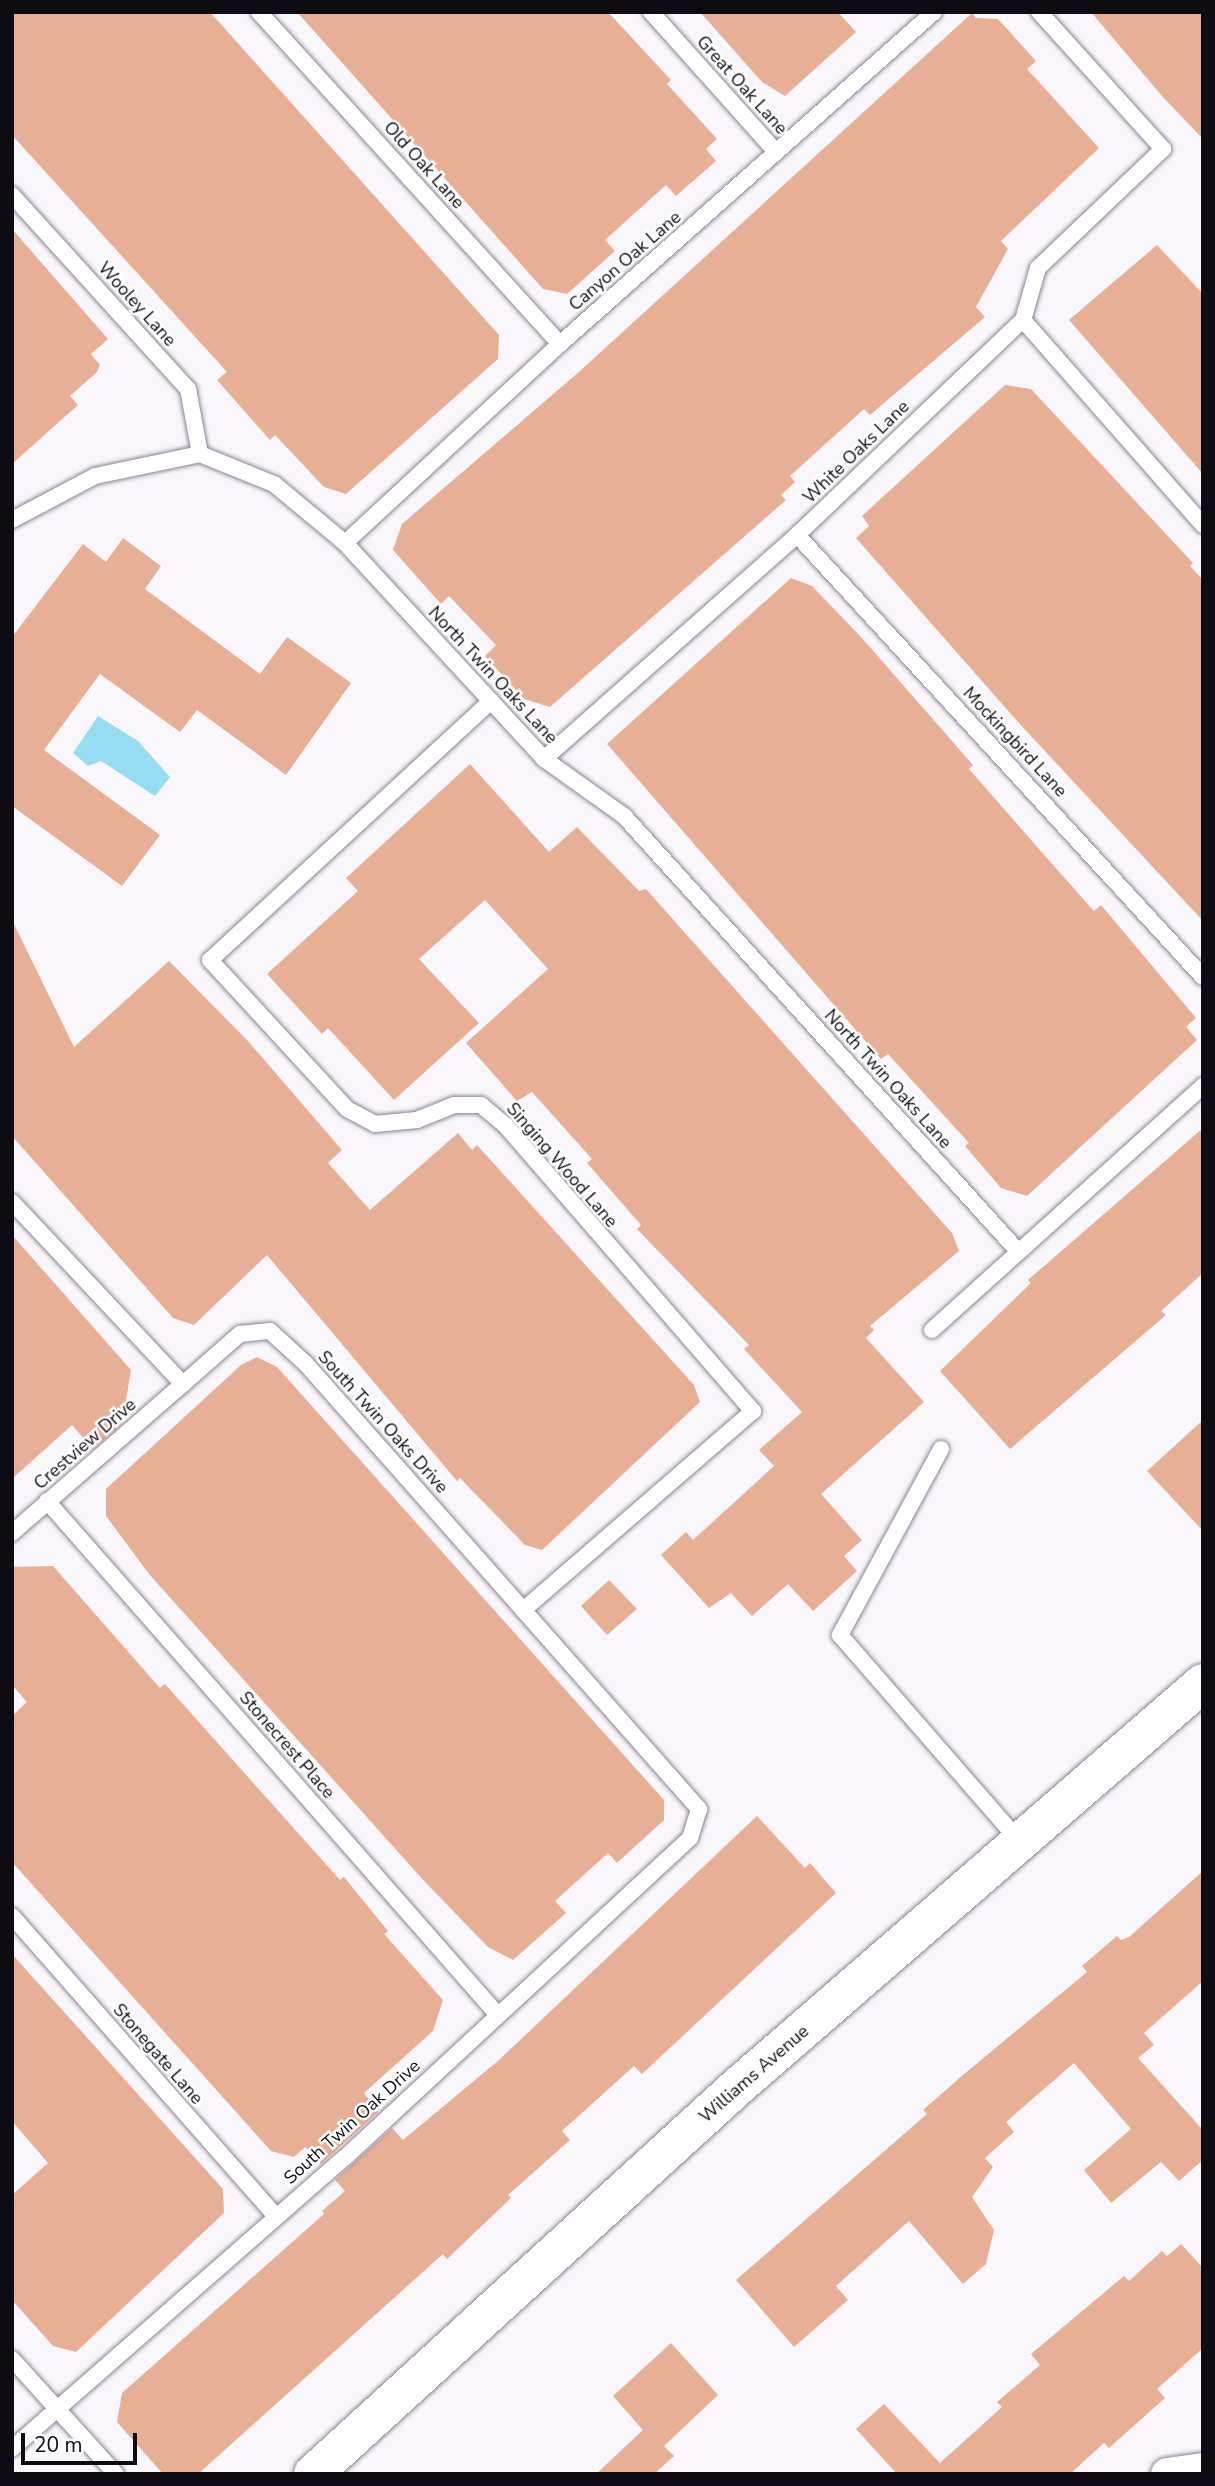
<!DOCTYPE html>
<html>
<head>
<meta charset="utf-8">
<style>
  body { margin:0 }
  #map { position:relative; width:1215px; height:2486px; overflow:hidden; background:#faf7fc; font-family:"Nunito Sans",sans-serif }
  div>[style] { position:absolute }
  .water>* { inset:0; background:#97ddf1 }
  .building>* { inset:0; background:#e7af96 }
  .roads { filter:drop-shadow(0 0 2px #8e8298) drop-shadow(0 0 2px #8e8298) }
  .lane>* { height:16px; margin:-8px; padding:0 8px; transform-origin:8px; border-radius:8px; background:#fff }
  .street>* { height:32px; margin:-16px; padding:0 16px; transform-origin:16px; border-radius:16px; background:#fff }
  .secondary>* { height:38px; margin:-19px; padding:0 19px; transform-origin:19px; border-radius:19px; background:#fff }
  span { translate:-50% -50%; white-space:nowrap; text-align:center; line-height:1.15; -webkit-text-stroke:5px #fff; paint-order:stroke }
  .street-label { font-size:18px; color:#0f0b13 }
  .frame { position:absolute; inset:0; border:14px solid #0f0b13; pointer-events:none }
  .scale { position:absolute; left:21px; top:2433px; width:116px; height:32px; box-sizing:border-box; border:4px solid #0f0b13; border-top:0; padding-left:9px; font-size:21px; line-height:24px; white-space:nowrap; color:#0f0b13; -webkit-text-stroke:5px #fff; paint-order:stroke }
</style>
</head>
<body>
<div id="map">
  <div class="water">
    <i style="clip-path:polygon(98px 716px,138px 741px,170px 777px,155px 796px,101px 761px,88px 766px,73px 753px)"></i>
  </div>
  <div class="building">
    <i style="clip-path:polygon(12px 12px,210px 12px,499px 335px,498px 359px,346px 494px,324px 487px,275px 435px,270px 440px,217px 380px,227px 372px,12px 135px)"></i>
    <i style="clip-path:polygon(297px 12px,608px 12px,671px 80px,667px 84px,717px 139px,706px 149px,716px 161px,676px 196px,666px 185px,605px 240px,615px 251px,567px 294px,543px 289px)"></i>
    <i style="clip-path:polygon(700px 12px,838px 12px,856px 32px,785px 96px,762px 82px)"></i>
    <i style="clip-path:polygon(1091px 12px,1203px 12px,1203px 139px,1162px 96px)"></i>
    <i style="clip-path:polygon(972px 13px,976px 18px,998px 19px,1036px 61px,1027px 69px,1099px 148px,1001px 241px,1008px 249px,976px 307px,985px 317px,870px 415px,864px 409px,790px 476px,795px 482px,781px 495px,786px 500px,550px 707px,524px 699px,485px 656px,496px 645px,449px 596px,441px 604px,393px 550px,402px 524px,580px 371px)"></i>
    <i style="clip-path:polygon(12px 229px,108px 339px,91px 354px,100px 365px,97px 372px,70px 396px,78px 405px,12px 464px)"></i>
    <i style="clip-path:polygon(1157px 245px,1203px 294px,1203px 474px,1069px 320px)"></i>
    <i style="clip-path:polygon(1005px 385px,1031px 389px,1193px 563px,1190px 566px,1203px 580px,1203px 921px,1018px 722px,856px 538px,869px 526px,862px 516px)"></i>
    <i style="clip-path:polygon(123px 538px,161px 566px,145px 589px,260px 674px,287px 637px,351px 683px,286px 775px,197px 710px,180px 732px,100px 674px,44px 750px,160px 835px,122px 886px,12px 806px,12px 637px,83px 544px,106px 562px)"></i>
    <i style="clip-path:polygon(791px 578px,812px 586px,861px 637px,973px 765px,969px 769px,1046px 857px,1094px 911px,1101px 905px,1196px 1018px,1186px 1027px,1197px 1040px,1027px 1196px,1001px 1188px,965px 1146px,969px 1143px,888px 1054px,881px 1059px,607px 744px)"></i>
    <i style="clip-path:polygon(470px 764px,549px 852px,577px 827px,639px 891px,646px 889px,952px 1233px,959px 1251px,870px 1326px,874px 1330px,866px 1338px,924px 1402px,821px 1494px,862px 1540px,844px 1556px,857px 1571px,813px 1611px,788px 1584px,752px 1616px,731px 1593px,709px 1608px,661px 1555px,686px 1532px,693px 1540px,774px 1466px,759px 1450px,802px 1412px,744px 1349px,749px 1345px,637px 1229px,641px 1225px,587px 1163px,592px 1159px,532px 1092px,517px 1101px,466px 1043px,548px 969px,485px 900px,419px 959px,479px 1023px,394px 1100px,328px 1028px,322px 1034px,267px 974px,358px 891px,346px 878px)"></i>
    <i style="clip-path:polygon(12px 920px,74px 1047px,169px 961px,247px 1040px,342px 1150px,328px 1163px,370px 1210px,458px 1133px,472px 1150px,477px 1145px,694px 1385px,700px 1402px,542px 1550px,525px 1545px,460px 1478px,457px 1481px,267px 1255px,194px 1325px,173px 1318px,12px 1136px)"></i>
    <i style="clip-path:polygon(1203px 1128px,1203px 1273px,1161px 1311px,1166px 1315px,1010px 1449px,940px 1371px,1031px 1283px,1028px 1280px)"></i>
    <i style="clip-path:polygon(12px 1235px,131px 1370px,122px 1424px,93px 1449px,72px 1425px,12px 1479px)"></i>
    <i style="clip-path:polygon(257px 1357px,277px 1367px,664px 1800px,664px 1820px,617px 1863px,608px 1853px,555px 1901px,566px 1913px,513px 1960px,488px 1947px,425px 1882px,149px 1574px,106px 1516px,106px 1489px,241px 1365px)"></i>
    <i style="clip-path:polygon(1203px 1420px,1203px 1531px,1147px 1471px)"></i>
    <i style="clip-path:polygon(53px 1566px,160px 1688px,165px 1684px,340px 1880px,344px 1877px,388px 1931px,384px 1934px,443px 2000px,433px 2031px,364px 2093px,378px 2112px,321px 2164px,305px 2147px,294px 2157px,271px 2151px,12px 1862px,12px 1716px,27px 1702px,12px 1685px,12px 1567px)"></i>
    <i style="clip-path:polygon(609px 1580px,637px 1609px,607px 1635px,581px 1606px)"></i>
    <i style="clip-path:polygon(757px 1816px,805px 1868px,810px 1863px,836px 1893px,642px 2074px,634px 2066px,562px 2131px,570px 2140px,508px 2195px,511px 2198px,447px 2259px,443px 2254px,198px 2474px,163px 2474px,117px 2422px,122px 2393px,324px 2214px,322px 2211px,345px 2191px,335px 2180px,392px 2128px,403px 2140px,499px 2060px)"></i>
    <i style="clip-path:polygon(1203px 1871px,1203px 1981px,1144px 2033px,1154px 2045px,1138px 2058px,1203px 2130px,1203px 2160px,1179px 2181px,1161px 2162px,1111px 2203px,1084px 2170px,1131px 2129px,1074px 2063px,1006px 2122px,1014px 2132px,985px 2158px,993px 2167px,972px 2197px,994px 2230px,986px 2264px,963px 2284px,909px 2221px,836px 2286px,848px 2300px,794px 2347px,736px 2280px,927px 2114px,923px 2110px,963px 2075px,1087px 1972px,1082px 1966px,1117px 1936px,1121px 1940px,1129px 1937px)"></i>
    <i style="clip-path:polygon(12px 1954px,223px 2189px,224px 2213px,76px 2352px,53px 2346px,12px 2300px,12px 2195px,48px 2163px,12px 2121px)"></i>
    <i style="clip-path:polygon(1181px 2244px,1203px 2268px,1203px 2348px,1157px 2389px,1165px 2398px,1109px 2448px,1104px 2443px,1070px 2474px,897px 2474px,856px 2429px,884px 2404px,940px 2463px,1002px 2407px,997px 2402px,1040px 2365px,1031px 2354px,1124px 2276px,1129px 2281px,1162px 2251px,1167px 2256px)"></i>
    <i style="clip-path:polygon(671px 2343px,718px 2395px,664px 2446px,674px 2456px,654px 2474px,596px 2474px,643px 2430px,613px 2396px)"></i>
  </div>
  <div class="roads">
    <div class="lane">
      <i style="left:259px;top:12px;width:448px;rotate:47.8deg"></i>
      <i style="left:651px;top:12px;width:188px;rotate:48.2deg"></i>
      <i style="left:12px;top:195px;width:262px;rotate:47.8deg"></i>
      <i style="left:188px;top:389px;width:66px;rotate:79.5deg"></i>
      <i style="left:1023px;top:320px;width:273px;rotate:48.7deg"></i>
      <i style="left:12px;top:520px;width:94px;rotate:-27.9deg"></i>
      <i style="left:95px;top:476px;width:107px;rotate:-11.8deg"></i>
      <i style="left:200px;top:454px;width:80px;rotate:22.1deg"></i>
      <i style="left:274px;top:484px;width:92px;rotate:39.7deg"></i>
      <i style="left:345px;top:543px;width:294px;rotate:47.3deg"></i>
      <i style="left:544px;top:759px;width:98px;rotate:35.5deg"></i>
      <i style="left:624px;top:816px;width:585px;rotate:47.84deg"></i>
      <i style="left:797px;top:535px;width:600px;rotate:47.43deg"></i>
      <i style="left:345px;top:543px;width:293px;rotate:-42.8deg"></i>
      <i style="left:560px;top:344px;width:500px;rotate:-41.6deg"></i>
      <i style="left:491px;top:701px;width:382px;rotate:137.3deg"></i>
      <i style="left:210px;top:960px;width:202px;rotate:47.4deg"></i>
      <i style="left:347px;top:1109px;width:32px;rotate:28deg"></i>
      <i style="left:375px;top:1124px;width:42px;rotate:-5.4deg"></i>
      <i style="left:417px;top:1120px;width:40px;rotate:-22deg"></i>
      <i style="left:454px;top:1105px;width:27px"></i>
      <i style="left:481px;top:1105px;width:31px;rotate:40deg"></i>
      <i style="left:505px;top:1125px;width:379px;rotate:49.1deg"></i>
      <i style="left:753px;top:1411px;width:304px;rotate:139.1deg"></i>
      <i style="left:544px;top:759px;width:338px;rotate:-41.5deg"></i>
      <i style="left:797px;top:535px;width:312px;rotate:-43.6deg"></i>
      <i style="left:1023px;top:320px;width:54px;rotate:-73.9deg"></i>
      <i style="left:1038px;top:268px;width:173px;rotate:-43.6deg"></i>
      <i style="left:1163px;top:149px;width:185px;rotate:-132.1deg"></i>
      <i style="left:12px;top:1202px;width:250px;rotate:46.8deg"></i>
      <i style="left:183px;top:1384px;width:76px;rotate:-41.3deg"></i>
      <i style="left:240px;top:1334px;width:30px;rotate:-6deg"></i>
      <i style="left:270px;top:1331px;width:49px;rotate:42.5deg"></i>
      <i style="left:306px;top:1364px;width:594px;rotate:48.55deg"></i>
      <i style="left:699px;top:1809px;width:30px;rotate:107deg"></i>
      <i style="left:690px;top:1838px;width:471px;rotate:137.2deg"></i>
      <i style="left:344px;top:2158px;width:441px;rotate:138.8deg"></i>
      <i style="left:932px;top:1330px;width:365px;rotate:-42deg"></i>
      <i style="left:941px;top:1449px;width:212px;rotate:118.5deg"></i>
      <i style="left:840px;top:1635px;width:274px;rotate:49deg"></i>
      <i style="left:47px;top:1501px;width:682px;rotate:48.74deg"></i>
      <i style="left:12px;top:1533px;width:227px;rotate:-41.1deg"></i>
      <i style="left:12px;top:1916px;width:400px;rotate:48.7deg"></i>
      <i style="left:12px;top:2359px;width:155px;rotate:47.9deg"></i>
    </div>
    <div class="street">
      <i style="left:1167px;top:2474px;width:36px;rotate:-8deg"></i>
    </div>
    <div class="secondary">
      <i style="left:313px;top:2474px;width:573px;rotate:-42.38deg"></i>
      <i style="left:736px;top:2088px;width:618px;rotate:-40.93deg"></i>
    </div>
  </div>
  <div class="street-label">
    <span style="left:742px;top:85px;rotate:48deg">Great Oak Lane</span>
    <span style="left:424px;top:165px;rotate:48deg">Old Oak Lane</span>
    <span style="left:625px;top:261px;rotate:-41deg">Canyon Oak Lane</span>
    <span style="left:137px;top:304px;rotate:48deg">Wooley Lane</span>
    <span style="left:856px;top:452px;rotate:-44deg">White Oaks Lane</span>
    <span style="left:493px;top:675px;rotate:47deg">North Twin Oaks Lane</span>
    <span style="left:1015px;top:742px;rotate:47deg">Mockingbird Lane</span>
    <span style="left:888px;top:1079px;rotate:48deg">North Twin Oaks Lane</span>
    <span style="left:562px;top:1165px;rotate:49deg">Singing Wood Lane</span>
    <span style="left:383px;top:1422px;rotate:48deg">South Twin Oaks Drive</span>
    <span style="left:85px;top:1444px;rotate:-41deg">Crestview Drive</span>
    <span style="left:287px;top:1745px;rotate:49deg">Stonecrest Place</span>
    <span style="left:158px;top:2054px;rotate:49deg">Stonegate Lane</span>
    <span style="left:754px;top:2074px;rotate:-41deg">Williams Avenue</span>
    <span style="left:352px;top:2122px;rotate:-42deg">South Twin Oak Drive</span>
  </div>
  <div class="frame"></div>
  <div class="scale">20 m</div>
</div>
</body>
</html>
